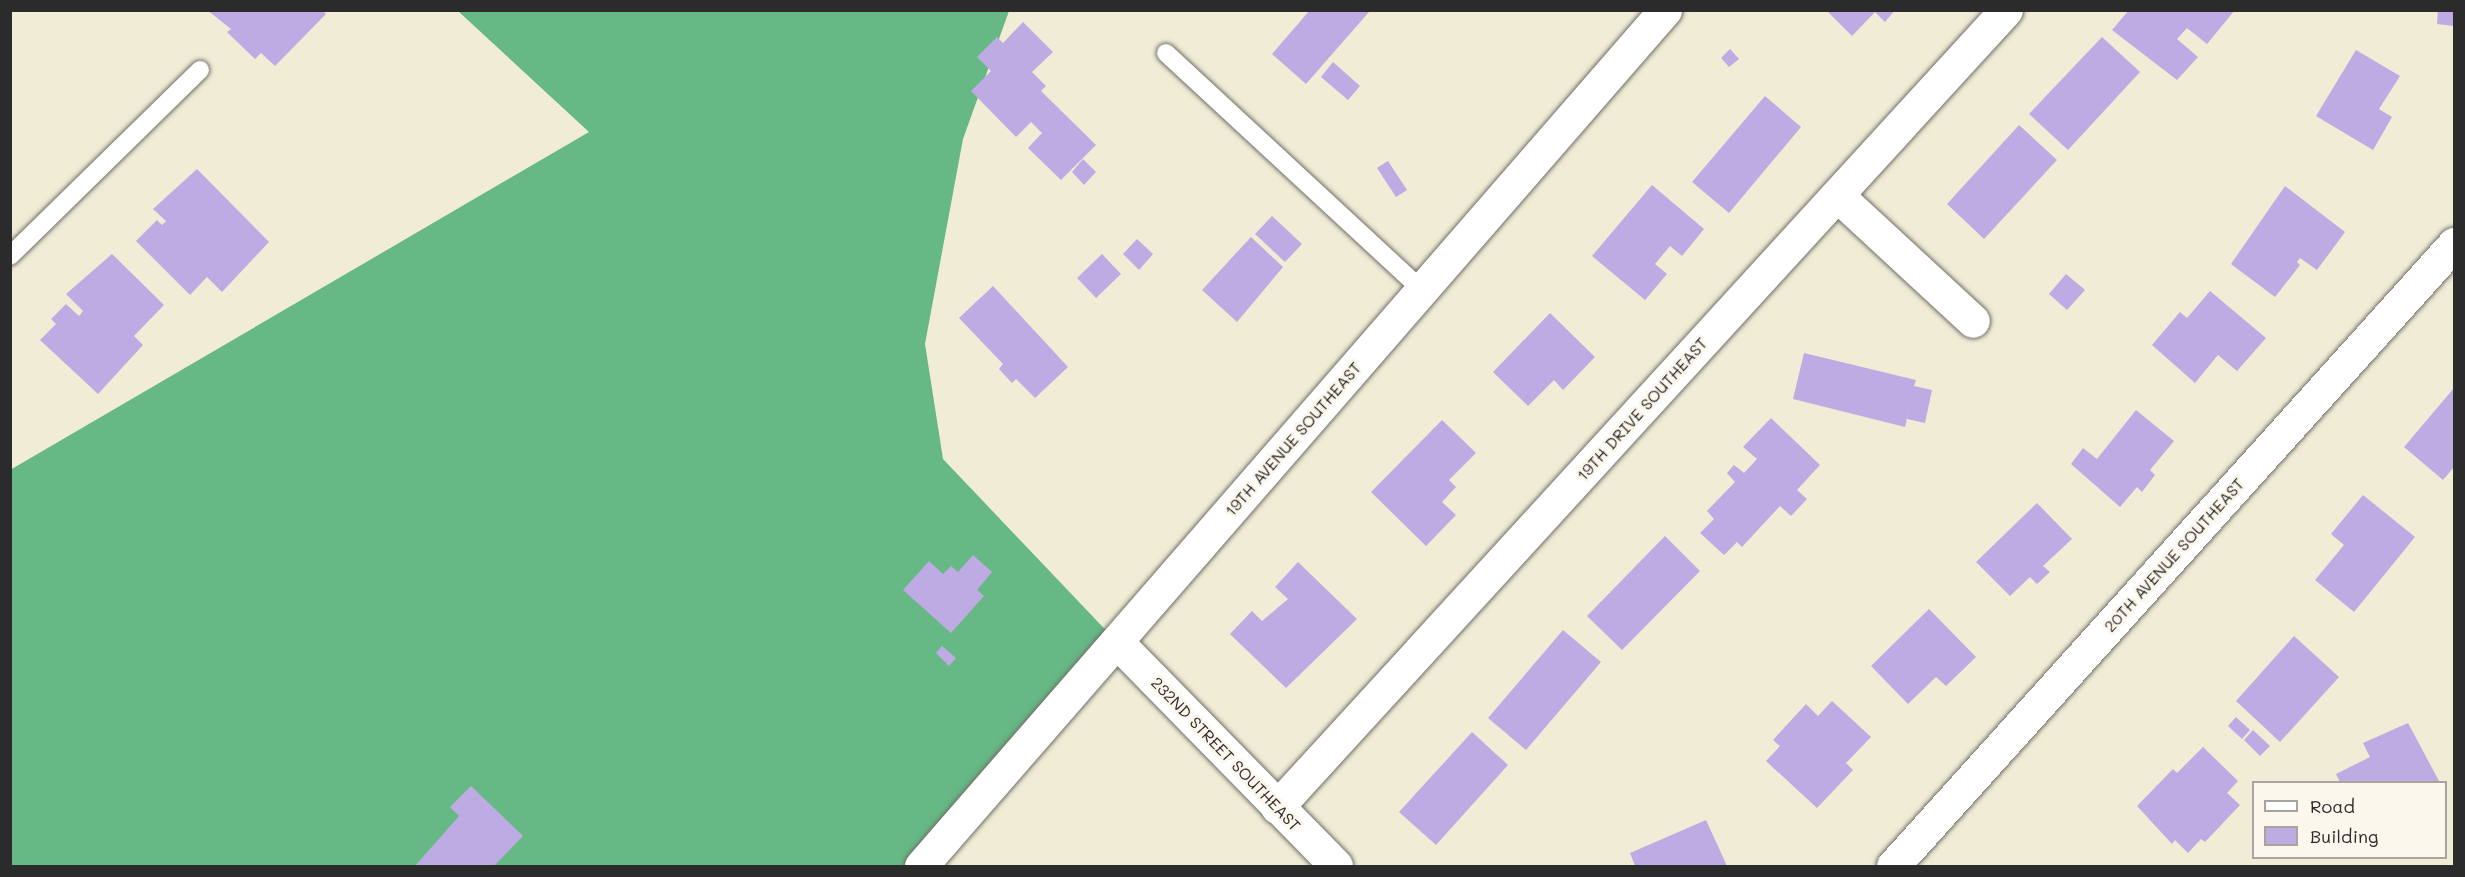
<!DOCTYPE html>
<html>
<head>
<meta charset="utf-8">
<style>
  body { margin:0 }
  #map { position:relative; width:2465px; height:877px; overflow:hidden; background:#f1ecd6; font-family:Mali,sans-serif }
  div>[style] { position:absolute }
  .forest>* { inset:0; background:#66b885 }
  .building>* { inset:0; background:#beabe3 }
  .roads { filter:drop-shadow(0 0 2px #706f67) drop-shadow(0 0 2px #706f67) }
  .lane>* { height:18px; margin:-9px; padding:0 9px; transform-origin:9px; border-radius:9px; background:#fff }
  .street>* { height:33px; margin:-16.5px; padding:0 16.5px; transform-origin:16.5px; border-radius:16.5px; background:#fff }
  .secondary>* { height:33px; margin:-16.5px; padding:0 16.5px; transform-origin:16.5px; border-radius:16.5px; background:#fff }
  span { translate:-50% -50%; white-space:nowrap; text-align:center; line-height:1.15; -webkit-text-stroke:6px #fbf7ec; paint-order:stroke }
  .street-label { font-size:16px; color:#2b2b2b }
  .frame { position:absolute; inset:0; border:12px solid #2b2b2b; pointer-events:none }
  .legend { position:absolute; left:2252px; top:781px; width:195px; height:78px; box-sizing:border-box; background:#fbf7ec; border:2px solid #a8a59f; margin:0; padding:8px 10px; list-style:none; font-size:18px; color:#2b2b2b }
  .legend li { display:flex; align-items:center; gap:12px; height:30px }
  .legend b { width:30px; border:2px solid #a8a59f }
</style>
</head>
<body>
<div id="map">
  <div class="forest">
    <i style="clip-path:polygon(458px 11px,1009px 11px,963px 139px,925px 344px,943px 459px,1117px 642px,910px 866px,11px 866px,10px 470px,589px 132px)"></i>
  </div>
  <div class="building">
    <i style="clip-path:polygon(207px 10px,322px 10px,326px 14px,275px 66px,261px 53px,255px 59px,227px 32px,231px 29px)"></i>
    <i style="clip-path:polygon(1310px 10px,1369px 12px,1306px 84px,1272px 54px)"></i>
    <i style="clip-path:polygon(1826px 10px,1895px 10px,1885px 22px,1875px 12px,1852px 36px)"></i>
    <i style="clip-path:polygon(2129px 10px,2235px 10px,2207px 44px,2187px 28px,2177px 39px,2198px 57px,2177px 80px,2112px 30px)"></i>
    <i style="clip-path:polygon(2438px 10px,2454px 10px,2454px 26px,2437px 24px)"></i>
    <i style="clip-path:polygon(1023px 22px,1053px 52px,1032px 72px,1046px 86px,1041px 91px,1096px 145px,1061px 180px,1028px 148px,1042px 133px,1031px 122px,1016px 137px,971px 91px,991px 71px,977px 57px,997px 37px,1003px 43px)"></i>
    <i style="clip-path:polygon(2102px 37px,2140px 72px,2068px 150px,2029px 114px)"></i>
    <i style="clip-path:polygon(1730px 49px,1739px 59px,1729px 67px,1721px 58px)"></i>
    <i style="clip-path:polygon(2356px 50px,2400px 76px,2379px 109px,2392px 117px,2373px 150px,2316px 116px)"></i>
    <i style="clip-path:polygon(1333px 62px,1360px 86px,1348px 100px,1321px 77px)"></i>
    <i style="clip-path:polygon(1765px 96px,1801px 127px,1729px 213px,1692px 182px)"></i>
    <i style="clip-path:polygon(2019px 125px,2057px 160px,1984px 239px,1947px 204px)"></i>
    <i style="clip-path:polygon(1083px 159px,1096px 172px,1084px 185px,1072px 172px)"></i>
    <i style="clip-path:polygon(1388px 161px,1407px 190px,1396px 197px,1377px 168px)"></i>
    <i style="clip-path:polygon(197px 169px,269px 242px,222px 292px,207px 277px,190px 295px,136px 241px,157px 220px,162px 225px,166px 221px,153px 209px)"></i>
    <i style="clip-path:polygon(1652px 185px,1704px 229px,1682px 256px,1670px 246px,1655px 264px,1667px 274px,1645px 300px,1592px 256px)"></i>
    <i style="clip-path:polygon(2285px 186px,2345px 232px,2317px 270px,2300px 258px,2297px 262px,2300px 265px,2275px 297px,2231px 264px)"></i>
    <i style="clip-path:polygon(1272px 216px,1302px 244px,1285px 262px,1255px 234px)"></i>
    <i style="clip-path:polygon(1251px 237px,1283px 267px,1237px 322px,1202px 290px)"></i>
    <i style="clip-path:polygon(1137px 239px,1153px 254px,1139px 270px,1123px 254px)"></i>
    <i style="clip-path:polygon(112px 254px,164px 305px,134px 336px,143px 345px,98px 394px,40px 340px,56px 324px,51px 319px,66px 304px,79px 316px,83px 311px,66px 294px)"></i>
    <i style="clip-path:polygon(1102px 254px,1121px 274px,1096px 298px,1077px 278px)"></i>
    <i style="clip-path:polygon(2066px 274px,2085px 290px,2067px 310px,2049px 294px)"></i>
    <i style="clip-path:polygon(993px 286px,1068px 367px,1035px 398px,1016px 379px,1012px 383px,999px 369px,1003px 364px,959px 318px)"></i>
    <i style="clip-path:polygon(2210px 291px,2266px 338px,2237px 371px,2218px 355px,2195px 383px,2152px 345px,2180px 312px,2187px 318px)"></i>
    <i style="clip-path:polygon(1550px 313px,1595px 357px,1563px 390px,1554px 380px,1528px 406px,1493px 372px)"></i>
    <i style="clip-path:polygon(1804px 353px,1916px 380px,1914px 386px,1932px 390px,1925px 423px,1907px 419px,1911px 401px,1905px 427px,1793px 399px)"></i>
    <i style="clip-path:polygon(2454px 388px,2454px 467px,2443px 480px,2404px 447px)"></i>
    <i style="clip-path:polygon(2136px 410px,2174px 441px,2150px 470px,2155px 475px,2142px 492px,2137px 487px,2120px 507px,2071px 464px,2083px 448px,2097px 459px)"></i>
    <i style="clip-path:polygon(1771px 418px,1820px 465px,1797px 490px,1807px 499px,1791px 516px,1780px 506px,1742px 547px,1737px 542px,1724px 555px,1700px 533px,1714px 519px,1707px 511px,1735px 482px,1727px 473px,1734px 465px,1744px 473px,1757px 459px,1743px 447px)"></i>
    <i style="clip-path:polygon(1442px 420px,1476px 453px,1449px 480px,1456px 487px,1442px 502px,1456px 515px,1426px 546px,1371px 492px)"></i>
    <i style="clip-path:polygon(2363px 495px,2415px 537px,2354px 612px,2315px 580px,2344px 545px,2331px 534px)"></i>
    <i style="clip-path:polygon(2037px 503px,2072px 539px,2043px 566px,2050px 572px,2037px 584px,2030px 577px,2010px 596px,1976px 562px)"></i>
    <i style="clip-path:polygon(1665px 536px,1700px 571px,1622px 650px,1587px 616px)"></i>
    <i style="clip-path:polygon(973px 555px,992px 572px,977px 590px,984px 596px,951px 633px,903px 590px,929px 561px,943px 574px,951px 566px,958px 572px)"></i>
    <i style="clip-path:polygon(1298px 562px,1357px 619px,1286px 688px,1230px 634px,1252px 611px,1262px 621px,1288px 599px,1275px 587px)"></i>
    <i style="clip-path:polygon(1929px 609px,1976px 657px,1946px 686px,1936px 677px,1908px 704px,1871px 666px)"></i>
    <i style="clip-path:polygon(1563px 630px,1601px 662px,1526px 750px,1488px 718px)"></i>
    <i style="clip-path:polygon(2294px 636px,2339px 677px,2280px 742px,2236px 701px)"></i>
    <i style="clip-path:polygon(942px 646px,956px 658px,949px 666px,936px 653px)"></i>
    <i style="clip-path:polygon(1832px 701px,1871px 737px,1846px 763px,1853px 770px,1817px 808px,1766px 761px,1780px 746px,1773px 740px,1806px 704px,1818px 716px)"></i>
    <i style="clip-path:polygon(2236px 717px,2250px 730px,2242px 739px,2228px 726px)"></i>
    <i style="clip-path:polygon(2408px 723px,2439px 781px,2340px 782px,2336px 774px,2370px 757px,2363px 743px)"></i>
    <i style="clip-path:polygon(2253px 730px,2270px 746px,2260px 756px,2244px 740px)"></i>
    <i style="clip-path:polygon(1472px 732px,1508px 765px,1436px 845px,1399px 812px)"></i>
    <i style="clip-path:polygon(2203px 747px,2238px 781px,2227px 793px,2240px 805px,2205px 842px,2201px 839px,2188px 853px,2175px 840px,2172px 844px,2137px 806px,2173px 769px,2177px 773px)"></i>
    <i style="clip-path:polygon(471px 786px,523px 836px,494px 866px,415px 866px,459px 816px,450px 807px)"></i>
    <i style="clip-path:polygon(1706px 820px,1727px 866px,1635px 866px,1630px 853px)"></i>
  </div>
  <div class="roads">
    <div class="lane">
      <i style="left:1166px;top:53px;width:349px;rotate:42.8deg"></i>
      <i style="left:10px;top:256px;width:266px;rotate:-44.4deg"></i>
    </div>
    <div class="street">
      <i style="left:1837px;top:195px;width:185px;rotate:42.8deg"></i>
      <i style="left:1117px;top:642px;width:313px;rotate:45.6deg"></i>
      <i style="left:1277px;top:807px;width:1080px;rotate:-47.55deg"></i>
      <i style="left:1893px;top:866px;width:838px;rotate:-47.95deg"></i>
    </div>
    <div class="secondary">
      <i style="left:921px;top:866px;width:1134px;rotate:-49deg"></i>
    </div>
  </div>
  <div class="street-label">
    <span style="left:1642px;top:409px;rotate:-48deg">19TH DRIVE SOUTHEAST</span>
    <span style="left:1293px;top:439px;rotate:-49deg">19TH AVENUE SOUTHEAST</span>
    <span style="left:2174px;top:555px;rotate:-48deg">20TH AVENUE SOUTHEAST</span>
    <span style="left:1226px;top:754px;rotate:46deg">232ND STREET SOUTHEAST</span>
  </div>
  <div class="frame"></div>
  <ul class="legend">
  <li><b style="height:8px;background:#fff"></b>Road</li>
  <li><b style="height:16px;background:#beabe3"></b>Building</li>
  </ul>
</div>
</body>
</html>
